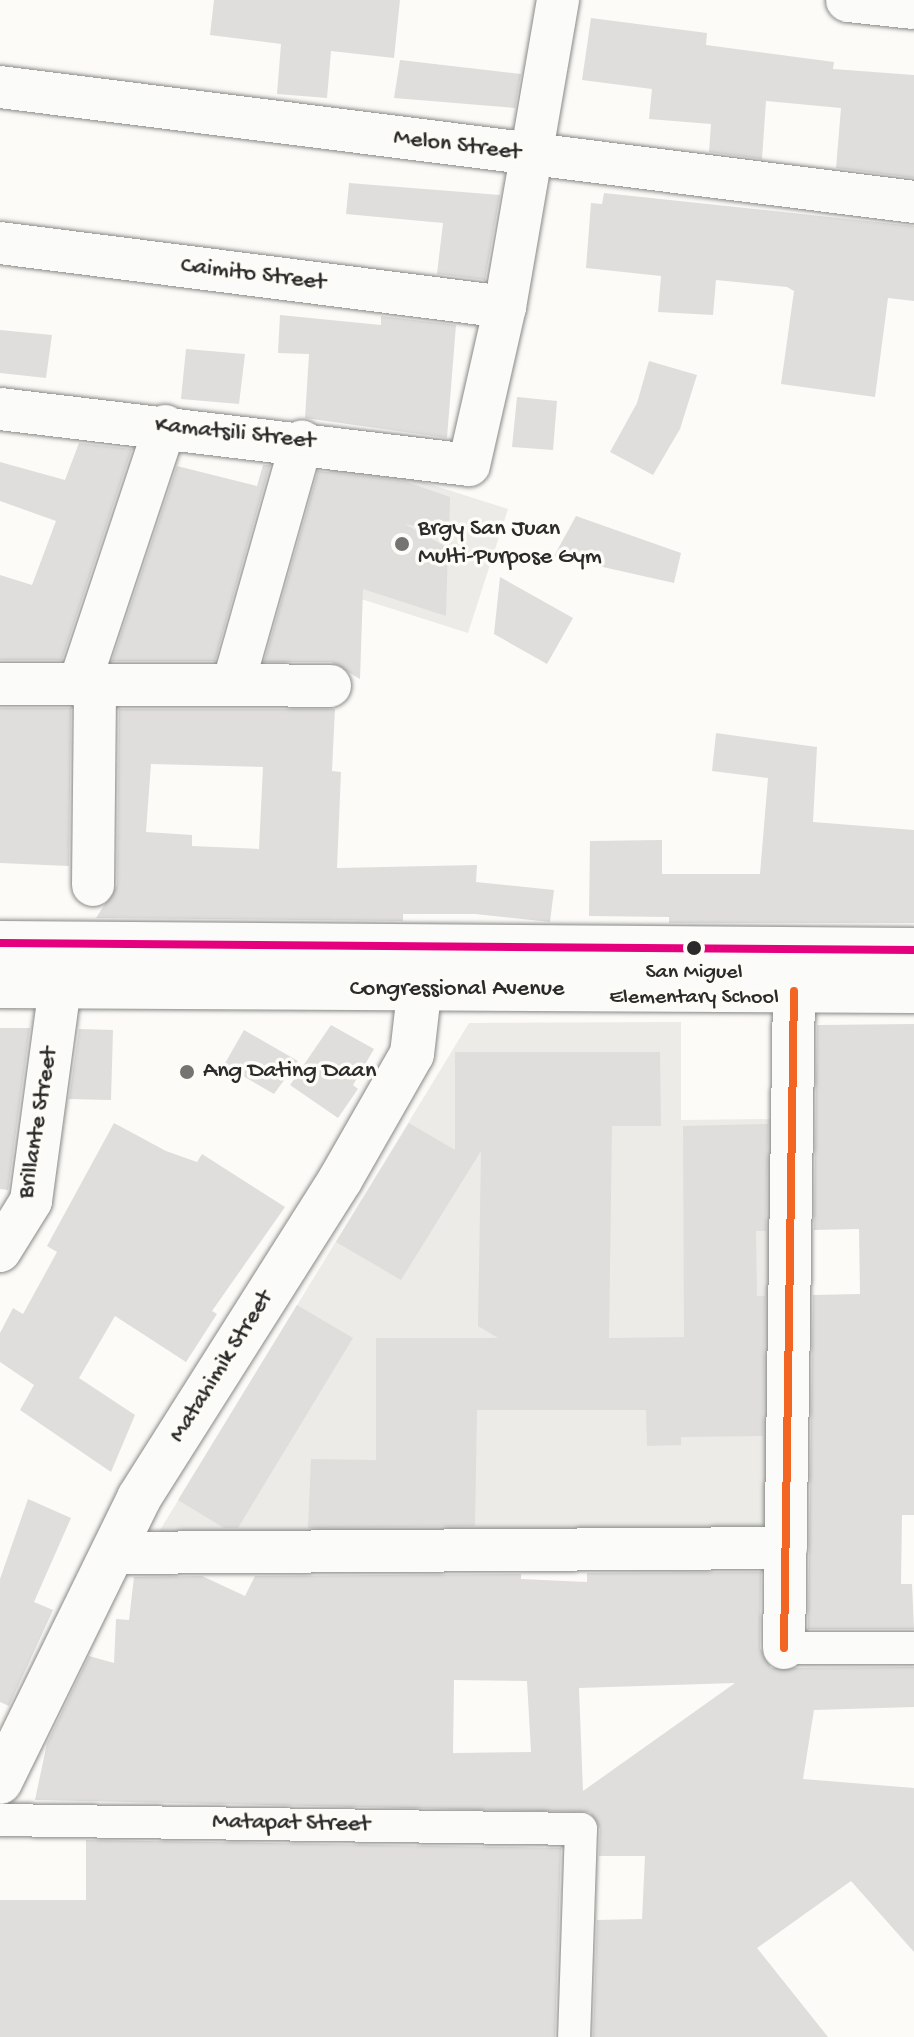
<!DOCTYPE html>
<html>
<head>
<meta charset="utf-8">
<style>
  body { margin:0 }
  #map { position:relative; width:914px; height:2037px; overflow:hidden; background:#fcfbf8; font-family:"Gochi Hand",sans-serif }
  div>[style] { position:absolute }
  .built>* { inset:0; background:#ecebe7 }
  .green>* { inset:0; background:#ecebe8 }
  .building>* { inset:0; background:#dfdedc }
  .roads { filter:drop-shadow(0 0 2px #898987) drop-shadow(0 0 2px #898987) }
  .pedestrian>* { height:32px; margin:-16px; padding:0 16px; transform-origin:16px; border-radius:16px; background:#fbfbf9 }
  .minor>* { height:42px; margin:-21px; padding:0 21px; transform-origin:21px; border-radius:21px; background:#fbfbf9 }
  .tertiary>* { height:44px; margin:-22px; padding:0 22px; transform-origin:22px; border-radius:22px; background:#fbfbf9 }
  .secondary>* { height:44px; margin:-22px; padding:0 22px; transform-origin:22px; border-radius:22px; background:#fbfbf9 }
  .bus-1>* { height:8px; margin:-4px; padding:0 4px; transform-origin:4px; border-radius:4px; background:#e5007d }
  .bus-2>* { height:8px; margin:-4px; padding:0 4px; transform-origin:4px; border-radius:4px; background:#f26522 }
  .dots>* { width:22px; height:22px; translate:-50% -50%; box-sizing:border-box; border:4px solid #fdfcf7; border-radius:50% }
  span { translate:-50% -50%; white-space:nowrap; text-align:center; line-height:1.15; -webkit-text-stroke:7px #fdfcf7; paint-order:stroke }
  .bus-label { font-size:22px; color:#2b2b2b }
  .street-label { font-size:24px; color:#2b2b2b }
  .poi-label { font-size:24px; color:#2b2b2b }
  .left { translate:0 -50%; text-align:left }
</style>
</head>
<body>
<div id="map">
  <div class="built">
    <i style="clip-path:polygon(681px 1022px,681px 1120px,775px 1119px,774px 1532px,157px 1535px,469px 1023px)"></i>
  </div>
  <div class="green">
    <i style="clip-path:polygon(335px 454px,508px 509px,468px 633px,295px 578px)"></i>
  </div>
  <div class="building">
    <i style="clip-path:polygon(214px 0,400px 0,394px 58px,331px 51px,327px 98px,277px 94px,281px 44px,210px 35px)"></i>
    <i style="clip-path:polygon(591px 18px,707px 33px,706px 45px,834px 62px,833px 69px,914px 75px,914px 178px,836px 168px,841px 108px,766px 101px,762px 159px,709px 152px,711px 124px,649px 119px,652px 89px,582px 80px)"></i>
    <i style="clip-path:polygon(400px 60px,521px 74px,515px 108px,394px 98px)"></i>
    <i style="clip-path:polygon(349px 183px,500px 195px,485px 280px,437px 274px,443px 223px,346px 214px)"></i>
    <i style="clip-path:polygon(604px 193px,914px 226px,914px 301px,888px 298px,875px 397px,781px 384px,794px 291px,787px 287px,716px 280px,713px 315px,658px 312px,661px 276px,586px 268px,591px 203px,602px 204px)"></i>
    <i style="clip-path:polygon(280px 315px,381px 325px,381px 316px,456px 325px,447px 438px,305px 418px,309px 354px,278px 353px)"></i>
    <i style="clip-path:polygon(0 330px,52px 335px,46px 378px,0 373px)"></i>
    <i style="clip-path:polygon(186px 349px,245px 354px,239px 404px,181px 399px)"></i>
    <i style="clip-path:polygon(649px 361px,697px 375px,680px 429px,653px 475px,610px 452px,637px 403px)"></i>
    <i style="clip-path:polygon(517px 397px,557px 401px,553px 450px,512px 447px)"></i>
    <i style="clip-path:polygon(79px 443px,132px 449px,62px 660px,0 660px,0 575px,32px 585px,56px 521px,0 501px,0 462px,65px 480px)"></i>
    <i style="clip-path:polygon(263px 465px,270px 465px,215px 661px,112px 661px,177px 466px,257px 486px)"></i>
    <i style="clip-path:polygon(318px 471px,404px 481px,450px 497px,449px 533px,405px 524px,448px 548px,446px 616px,363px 589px,360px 679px,331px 662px,264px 662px)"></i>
    <i style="clip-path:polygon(576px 516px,681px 553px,674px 583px,554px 556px)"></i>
    <i style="clip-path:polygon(500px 577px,573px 618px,547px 664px,494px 634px)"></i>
    <i style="clip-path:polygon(0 708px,71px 708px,69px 866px,0 863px)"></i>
    <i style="clip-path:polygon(evenodd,119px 709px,335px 709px,332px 771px,341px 772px,337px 868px,477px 865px,476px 882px,554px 890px,550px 922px,475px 914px,403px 914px,403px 921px,96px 918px,117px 885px,119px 709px,151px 764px,263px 767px,259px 849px,192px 846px,192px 835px,146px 832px,151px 764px)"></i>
    <i style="clip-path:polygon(716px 733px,817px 747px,813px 822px,914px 830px,914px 923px,669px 923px,669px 917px,589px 916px,590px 841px,662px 840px,662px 874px,760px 874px,768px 778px,712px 771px)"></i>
    <i style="clip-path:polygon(914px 1024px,914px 1515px,902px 1515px,901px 1584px,912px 1584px,914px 1629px,808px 1629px,813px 1295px,860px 1294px,859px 1229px,814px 1230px,817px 1025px)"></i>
    <i style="clip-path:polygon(331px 1025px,374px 1049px,353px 1085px,358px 1089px,338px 1118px,290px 1085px)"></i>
    <i style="clip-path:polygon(0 1028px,30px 1028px,8px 1190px,0 1189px)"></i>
    <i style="clip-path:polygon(79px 1029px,113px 1030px,111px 1100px,69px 1099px)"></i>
    <i style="clip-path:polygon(244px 1030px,298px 1061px,274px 1094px,224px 1065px)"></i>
    <i style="clip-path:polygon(455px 1052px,660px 1052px,661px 1126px,612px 1126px,609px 1338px,684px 1337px,683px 1126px,768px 1124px,766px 1231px,756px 1231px,757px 1296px,765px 1296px,763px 1436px,681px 1437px,681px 1445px,647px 1446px,646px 1410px,477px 1410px,475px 1526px,308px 1528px,311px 1459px,376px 1460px,376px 1338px,498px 1338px,478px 1326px,481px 1151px,401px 1280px,336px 1242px,409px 1123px,455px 1150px)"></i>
    <i style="clip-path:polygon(114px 1123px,166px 1151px,197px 1162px,202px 1154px,285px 1207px,212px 1311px,217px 1314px,186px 1362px,115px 1316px,79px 1378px,135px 1415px,111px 1472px,20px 1410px,34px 1385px,0 1362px,0 1333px,13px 1308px,23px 1314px,57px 1252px,47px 1246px)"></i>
    <i style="clip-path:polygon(297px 1305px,353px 1338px,238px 1528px,224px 1528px,178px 1500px)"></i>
    <i style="clip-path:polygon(28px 1499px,71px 1518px,34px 1602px,53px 1610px,9px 1706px,0 1702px,0 1579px)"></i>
    <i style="clip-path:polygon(evenodd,761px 1572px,760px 1648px,771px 1668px,914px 1667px,914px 1707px,814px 1710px,803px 1779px,914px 1788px,914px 1952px,851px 1881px,757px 1948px,828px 2037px,593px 2037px,597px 1920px,642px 1919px,645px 1856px,599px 1856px,600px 1829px,590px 1812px,35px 1800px,47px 1743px,89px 1656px,114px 1663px,116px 1619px,129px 1620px,134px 1577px,202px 1576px,245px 1596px,255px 1576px,521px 1574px,521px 1579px,587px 1582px,587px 1573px,761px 1572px,454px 1680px,527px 1681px,531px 1752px,453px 1753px,454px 1680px,761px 1572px,735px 1683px,583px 1791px,579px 1688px,735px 1683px)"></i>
    <i style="clip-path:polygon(86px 1840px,561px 1848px,555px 2037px,0 2037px,0 1900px,86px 1900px)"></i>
  </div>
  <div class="roads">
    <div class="pedestrian">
      <i style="left:784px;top:1648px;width:130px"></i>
      <i style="left:0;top:1820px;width:581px;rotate:0.89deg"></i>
      <i style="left:581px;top:1829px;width:208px;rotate:91.9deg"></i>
    </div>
    <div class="minor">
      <i style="left:0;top:87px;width:921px;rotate:7.17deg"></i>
      <i style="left:0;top:243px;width:509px;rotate:7.22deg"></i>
      <i style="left:0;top:409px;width:472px;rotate:6.8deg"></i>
      <i style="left:469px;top:465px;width:162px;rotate:-77.2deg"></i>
      <i style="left:505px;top:307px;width:312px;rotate:-80.2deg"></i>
      <i style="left:234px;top:681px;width:249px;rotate:-74.2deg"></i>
      <i style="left:0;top:684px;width:330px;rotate:0.3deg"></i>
      <i style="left:79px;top:685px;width:273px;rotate:-71.6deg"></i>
      <i style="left:93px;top:885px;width:198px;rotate:-89.4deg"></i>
      <i style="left:0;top:1251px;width:59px;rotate:-58.2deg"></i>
      <i style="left:31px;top:1201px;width:216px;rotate:-82.3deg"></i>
      <i style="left:112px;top:1553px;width:674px;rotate:-0.43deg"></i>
      <i style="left:784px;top:1648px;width:657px;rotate:-89.13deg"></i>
    </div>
    <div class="tertiary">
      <i style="left:848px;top:0;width:66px;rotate:6.1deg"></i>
      <i style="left:0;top:1782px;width:316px;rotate:-63.9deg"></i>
      <i style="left:139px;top:1498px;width:376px;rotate:-57.7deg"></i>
      <i style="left:340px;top:1180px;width:145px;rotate:-60.3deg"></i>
      <i style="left:412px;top:1054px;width:104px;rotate:-83.4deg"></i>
    </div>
    <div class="secondary">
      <i style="left:0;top:943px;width:914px;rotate:0.44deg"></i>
      <i style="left:0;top:986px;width:914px;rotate:0.31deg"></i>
    </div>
  </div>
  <div class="bus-1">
    <i style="left:0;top:943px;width:914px;rotate:0.44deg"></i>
  </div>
  <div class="bus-2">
    <i style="left:784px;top:1648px;width:657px;rotate:-89.13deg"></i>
  </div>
  <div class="dots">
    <i style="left:402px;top:544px;background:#747473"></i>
    <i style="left:694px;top:948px;background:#2b2b2b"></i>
    <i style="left:187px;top:1072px;background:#747473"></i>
  </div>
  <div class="bus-label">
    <span style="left:694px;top:986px">San Miguel<br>Elementary School</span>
  </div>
  <div class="street-label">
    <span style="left:457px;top:146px;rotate:7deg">Melon Street</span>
    <span style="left:253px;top:275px;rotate:7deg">Caimito Street</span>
    <span style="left:235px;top:434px;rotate:6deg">Kamatsili Street</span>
    <span style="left:457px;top:990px">Congressional Avenue</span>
    <span style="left:39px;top:1123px;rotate:-81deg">Brillante Street</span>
    <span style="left:222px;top:1367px;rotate:-58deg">Matahimik Street</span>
    <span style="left:291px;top:1824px;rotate:1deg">Matapat Street</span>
  </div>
  <div class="poi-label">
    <span class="left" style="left:418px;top:544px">Brgy San Juan<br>Multi-Purpose Gym</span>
    <span class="left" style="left:203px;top:1072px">Ang Dating Daan</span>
  </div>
</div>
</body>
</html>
